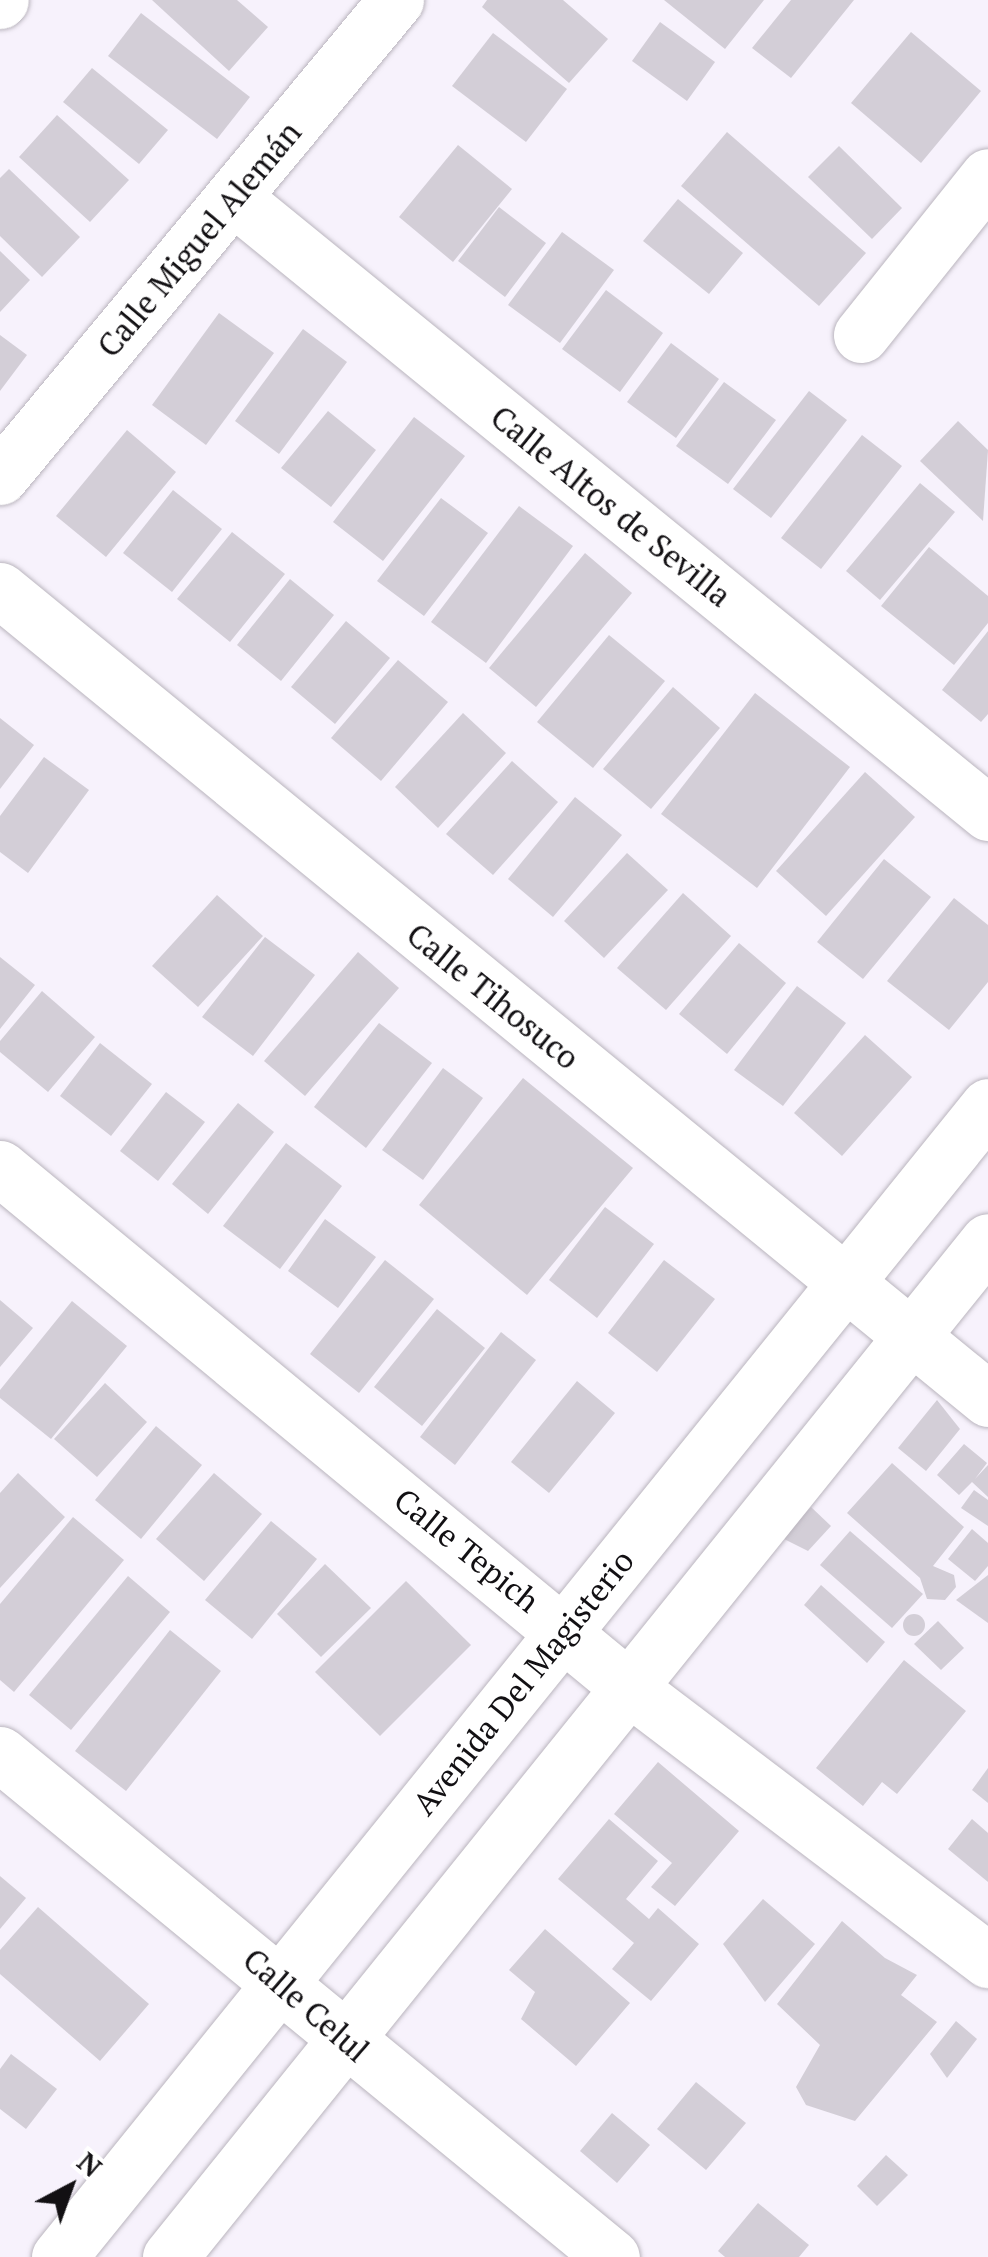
<!DOCTYPE html>
<html>
<head>
<meta charset="utf-8">
<style>
  body { margin:0 }
  #map { position:relative; width:988px; height:2257px; overflow:hidden; background:#f7f2fc; font-family:"PT Serif",serif }
  div>[style] { position:absolute }
  .building>* { inset:0; background:#d3ced7 }
  .round { border-radius:50% }
  .roads { filter:drop-shadow(0 0 2px #bab5be) drop-shadow(0 0 2px #bab5be) }
  .minor>* { height:55px; margin:-27.5px; padding:0 27.5px; transform-origin:27.5px; border-radius:27.5px; background:#fff }
  span { translate:-50% -50%; white-space:nowrap; text-align:center; line-height:1.15; -webkit-text-stroke:10px #fff; paint-order:stroke }
  .street-label { font-size:32px; color:#121013 }
  .north { position:absolute; left:20px; top:2137px; width:100px; height:100px; -webkit-text-stroke:8px #fff; paint-order:stroke; rotate:41deg; font-size:28px; font-weight:700; line-height:40px; text-align:center; color:#121013 }
  .north::after { content:''; display:block; margin:auto; width:35px; height:45px; background:#121013; clip-path:polygon(50% 0,100% 100%,50% 72%,0 100%) }
</style>
</head>
<body>
<div id="map">
  <div class="building">
    <i style="clip-path:polygon(152px 0,237px 0,268px 27px,229px 71px)"></i>
    <i style="clip-path:polygon(487px 0,563px 0,608px 39px,569px 83px,482px 7px)"></i>
    <i style="clip-path:polygon(664px 0,764px 0,725px 49px)"></i>
    <i style="clip-path:polygon(791px 0,854px 0,791px 78px,752px 48px)"></i>
    <i style="clip-path:polygon(141px 13px,250px 97px,217px 139px,108px 56px)"></i>
    <i style="clip-path:polygon(660px 22px,715px 62px,687px 101px,632px 61px)"></i>
    <i style="clip-path:polygon(911px 32px,981px 91px,921px 163px,851px 103px)"></i>
    <i style="clip-path:polygon(493px 33px,567px 89px,526px 142px,452px 86px)"></i>
    <i style="clip-path:polygon(92px 68px,168px 130px,139px 164px,63px 102px)"></i>
    <i style="clip-path:polygon(57px 115px,129px 180px,90px 222px,19px 157px)"></i>
    <i style="clip-path:polygon(727px 132px,866px 253px,819px 306px,681px 186px)"></i>
    <i style="clip-path:polygon(458px 145px,512px 189px,453px 262px,399px 217px)"></i>
    <i style="clip-path:polygon(839px 146px,902px 208px,872px 239px,808px 177px)"></i>
    <i style="clip-path:polygon(9px 169px,80px 237px,42px 277px,0 236px,0 178px)"></i>
    <i style="clip-path:polygon(678px 199px,743px 253px,709px 294px,643px 241px)"></i>
    <i style="clip-path:polygon(499px 207px,546px 243px,505px 297px,458px 261px)"></i>
    <i style="clip-path:polygon(562px 232px,614px 270px,560px 343px,508px 305px)"></i>
    <i style="clip-path:polygon(0 251px,30px 280px,0 312px)"></i>
    <i style="clip-path:polygon(606px 290px,663px 333px,620px 392px,562px 349px)"></i>
    <i style="clip-path:polygon(219px 313px,274px 353px,206px 445px,152px 405px)"></i>
    <i style="clip-path:polygon(303px 329px,347px 362px,279px 454px,235px 421px)"></i>
    <i style="clip-path:polygon(0 335px,27px 355px,0 391px)"></i>
    <i style="clip-path:polygon(671px 343px,719px 379px,676px 438px,627px 402px)"></i>
    <i style="clip-path:polygon(724px 382px,776px 420px,728px 484px,676px 446px)"></i>
    <i style="clip-path:polygon(809px 391px,847px 420px,771px 518px,733px 489px)"></i>
    <i style="clip-path:polygon(328px 411px,376px 450px,331px 507px,281px 468px)"></i>
    <i style="clip-path:polygon(414px 417px,465px 456px,383px 561px,333px 522px)"></i>
    <i style="clip-path:polygon(958px 421px,988px 450px,983px 521px,920px 461px)"></i>
    <i style="clip-path:polygon(127px 430px,176px 472px,106px 557px,56px 516px)"></i>
    <i style="clip-path:polygon(862px 435px,902px 466px,821px 569px,781px 538px)"></i>
    <i style="clip-path:polygon(920px 483px,955px 512px,880px 600px,846px 571px)"></i>
    <i style="clip-path:polygon(173px 490px,222px 529px,172px 592px,123px 553px)"></i>
    <i style="clip-path:polygon(441px 498px,488px 533px,424px 616px,377px 581px)"></i>
    <i style="clip-path:polygon(519px 506px,573px 546px,486px 663px,431px 622px)"></i>
    <i style="clip-path:polygon(232px 532px,285px 574px,230px 642px,177px 599px)"></i>
    <i style="clip-path:polygon(929px 547px,988px 596px,988px 623px,954px 665px,881px 606px)"></i>
    <i style="clip-path:polygon(585px 553px,632px 593px,536px 707px,489px 668px)"></i>
    <i style="clip-path:polygon(290px 579px,334px 615px,281px 681px,237px 645px)"></i>
    <i style="clip-path:polygon(346px 621px,390px 658px,335px 724px,291px 687px)"></i>
    <i style="clip-path:polygon(988px 631px,988px 714px,981px 722px,942px 690px)"></i>
    <i style="clip-path:polygon(609px 635px,665px 681px,593px 768px,537px 722px)"></i>
    <i style="clip-path:polygon(398px 660px,448px 702px,381px 781px,331px 738px)"></i>
    <i style="clip-path:polygon(673px 687px,720px 728px,651px 809px,603px 769px)"></i>
    <i style="clip-path:polygon(755px 693px,850px 767px,757px 888px,661px 814px)"></i>
    <i style="clip-path:polygon(463px 713px,506px 753px,438px 828px,395px 787px)"></i>
    <i style="clip-path:polygon(0 718px,34px 745px,0 789px)"></i>
    <i style="clip-path:polygon(44px 757px,89px 790px,28px 873px,0 852px,0 816px)"></i>
    <i style="clip-path:polygon(512px 761px,558px 802px,493px 875px,446px 834px)"></i>
    <i style="clip-path:polygon(865px 772px,915px 817px,826px 916px,776px 871px)"></i>
    <i style="clip-path:polygon(575px 797px,622px 835px,553px 917px,508px 879px)"></i>
    <i style="clip-path:polygon(627px 853px,668px 890px,604px 958px,564px 921px)"></i>
    <i style="clip-path:polygon(884px 859px,931px 897px,863px 979px,817px 942px)"></i>
    <i style="clip-path:polygon(683px 893px,731px 936px,666px 1010px,617px 968px)"></i>
    <i style="clip-path:polygon(217px 895px,263px 936px,198px 1007px,152px 966px)"></i>
    <i style="clip-path:polygon(954px 898px,988px 925px,988px 982px,949px 1030px,887px 981px)"></i>
    <i style="clip-path:polygon(265px 937px,315px 975px,253px 1056px,202px 1017px)"></i>
    <i style="clip-path:polygon(739px 943px,786px 983px,727px 1054px,679px 1014px)"></i>
    <i style="clip-path:polygon(358px 952px,399px 988px,305px 1096px,264px 1061px)"></i>
    <i style="clip-path:polygon(0 957px,35px 985px,0 1029px)"></i>
    <i style="clip-path:polygon(797px 986px,846px 1023px,783px 1106px,734px 1070px)"></i>
    <i style="clip-path:polygon(42px 991px,95px 1037px,48px 1092px,0 1052px,0 1041px)"></i>
    <i style="clip-path:polygon(379px 1023px,432px 1063px,366px 1148px,314px 1107px)"></i>
    <i style="clip-path:polygon(865px 1035px,912px 1077px,842px 1156px,794px 1113px)"></i>
    <i style="clip-path:polygon(100px 1043px,152px 1084px,111px 1136px,60px 1096px)"></i>
    <i style="clip-path:polygon(443px 1068px,483px 1098px,423px 1180px,382px 1150px)"></i>
    <i style="clip-path:polygon(523px 1078px,633px 1168px,527px 1295px,419px 1205px)"></i>
    <i style="clip-path:polygon(166px 1092px,205px 1122px,158px 1181px,120px 1151px)"></i>
    <i style="clip-path:polygon(238px 1103px,274px 1132px,208px 1214px,172px 1184px)"></i>
    <i style="clip-path:polygon(286px 1143px,342px 1186px,280px 1269px,223px 1226px)"></i>
    <i style="clip-path:polygon(605px 1207px,654px 1244px,597px 1318px,549px 1280px)"></i>
    <i style="clip-path:polygon(325px 1219px,376px 1257px,338px 1308px,288px 1271px)"></i>
    <i style="clip-path:polygon(385px 1260px,434px 1299px,359px 1393px,310px 1354px)"></i>
    <i style="clip-path:polygon(664px 1260px,715px 1299px,657px 1372px,608px 1333px)"></i>
    <i style="clip-path:polygon(0 1300px,33px 1328px,0 1367px)"></i>
    <i style="clip-path:polygon(72px 1301px,127px 1346px,51px 1439px,0 1398px,0 1390px)"></i>
    <i style="clip-path:polygon(437px 1309px,485px 1348px,422px 1426px,374px 1387px)"></i>
    <i style="clip-path:polygon(501px 1332px,536px 1360px,455px 1465px,420px 1437px)"></i>
    <i style="clip-path:polygon(577px 1381px,615px 1413px,549px 1493px,511px 1462px)"></i>
    <i style="clip-path:polygon(105px 1383px,147px 1422px,97px 1477px,54px 1439px)"></i>
    <i style="clip-path:polygon(937px 1400px,960px 1429px,926px 1471px,898px 1448px)"></i>
    <i style="clip-path:polygon(156px 1426px,202px 1465px,141px 1539px,95px 1500px)"></i>
    <i style="clip-path:polygon(964px 1444px,987px 1463px,975px 1479px,988px 1465px,988px 1497px,972px 1482px,959px 1495px,937px 1475px)"></i>
    <i style="clip-path:polygon(892px 1463px,964px 1527px,933px 1566px,954px 1575px,956px 1587px,945px 1600px,927px 1599px,920px 1578px,847px 1513px)"></i>
    <i style="clip-path:polygon(18px 1473px,65px 1517px,0 1588px,0 1493px)"></i>
    <i style="clip-path:polygon(214px 1473px,262px 1514px,204px 1581px,156px 1539px)"></i>
    <i style="clip-path:polygon(974px 1490px,988px 1500px,988px 1526px,961px 1508px)"></i>
    <i style="clip-path:polygon(811px 1507px,831px 1526px,808px 1551px,782px 1538px)"></i>
    <i style="clip-path:polygon(73px 1517px,124px 1560px,14px 1692px,0 1680px,0 1604px)"></i>
    <i style="clip-path:polygon(271px 1521px,317px 1559px,252px 1639px,205px 1600px)"></i>
    <i style="clip-path:polygon(972px 1529px,988px 1543px,988px 1566px,975px 1581px,948px 1559px)"></i>
    <i style="clip-path:polygon(850px 1531px,923px 1594px,892px 1628px,820px 1565px)"></i>
    <i style="clip-path:polygon(325px 1564px,371px 1608px,321px 1657px,277px 1614px)"></i>
    <i style="clip-path:polygon(988px 1575px,988px 1623px,956px 1600px)"></i>
    <i style="clip-path:polygon(128px 1576px,170px 1612px,71px 1730px,29px 1695px)"></i>
    <i style="clip-path:polygon(406px 1581px,471px 1645px,380px 1736px,315px 1672px)"></i>
    <i style="clip-path:polygon(821px 1585px,885px 1642px,867px 1663px,804px 1605px)"></i>
    <i class="round" style="left:903px;top:1614px;width:22px;height:22px"></i>
    <i style="clip-path:polygon(938px 1621px,964px 1648px,941px 1670px,914px 1644px)"></i>
    <i style="clip-path:polygon(170px 1630px,221px 1671px,126px 1791px,75px 1751px)"></i>
    <i style="clip-path:polygon(904px 1660px,966px 1711px,897px 1794px,882px 1782px,863px 1806px,816px 1768px)"></i>
    <i style="clip-path:polygon(658px 1762px,739px 1831px,675px 1906px,651px 1887px,672px 1863px,614px 1814px)"></i>
    <i style="clip-path:polygon(988px 1768px,988px 1803px,972px 1790px)"></i>
    <i style="clip-path:polygon(609px 1819px,658px 1861px,626px 1899px,649px 1919px,658px 1908px,699px 1944px,651px 2001px,612px 1969px,634px 1943px,558px 1879px)"></i>
    <i style="clip-path:polygon(972px 1819px,988px 1833px,988px 1882px,948px 1849px)"></i>
    <i style="clip-path:polygon(0 1876px,26px 1898px,0 1929px)"></i>
    <i style="clip-path:polygon(763px 1899px,815px 1944px,765px 2002px,723px 1944px)"></i>
    <i style="clip-path:polygon(38px 1907px,149px 2004px,100px 2061px,0 1974px,0 1950px)"></i>
    <i style="clip-path:polygon(842px 1921px,885px 1958px,917px 1975px,901px 1995px,937px 2022px,855px 2121px,806px 2105px,796px 2087px,820px 2045px,777px 2004px)"></i>
    <i style="clip-path:polygon(545px 1929px,630px 2003px,576px 2066px,521px 2019px,535px 1992px,509px 1970px)"></i>
    <i style="clip-path:polygon(956px 2021px,977px 2039px,947px 2078px,930px 2054px)"></i>
    <i style="clip-path:polygon(11px 2054px,57px 2089px,26px 2129px,0 2109px,0 2069px)"></i>
    <i style="clip-path:polygon(696px 2082px,746px 2123px,706px 2170px,657px 2129px)"></i>
    <i style="clip-path:polygon(612px 2113px,650px 2145px,617px 2183px,580px 2151px)"></i>
    <i style="clip-path:polygon(886px 2155px,908px 2175px,877px 2206px,857px 2186px)"></i>
    <i style="clip-path:polygon(758px 2203px,809px 2245px,799px 2257px,725px 2257px,718px 2251px)"></i>
  </div>
  <div class="roads">
    <div class="minor">
      <i style="left:0;top:1px;width:1px;rotate:-45deg"></i>
      <i style="left:235px;top:199px;width:972px;rotate:39.19deg"></i>
      <i style="left:861px;top:335px;width:203px;rotate:-51.4deg"></i>
      <i style="left:0;top:477px;width:620px;rotate:-50.3deg"></i>
      <i style="left:0;top:590px;width:1277px;rotate:39.31deg"></i>
      <i style="left:0;top:1168px;width:815px;rotate:39.57deg"></i>
      <i style="left:628px;top:1687px;width:452px;rotate:37.2deg"></i>
      <i style="left:0;top:1754px;width:792px;rotate:39.42deg"></i>
      <i style="left:59px;top:2257px;width:1479px;rotate:-51.09deg"></i>
      <i style="left:170px;top:2257px;width:1304px;rotate:-51.16deg"></i>
    </div>
  </div>
  <div class="street-label">
    <span style="left:199px;top:239px;rotate:-50deg">Calle Miguel Alemán</span>
    <span style="left:611px;top:506px;rotate:39deg">Calle Altos de Sevilla</span>
    <span style="left:493px;top:996px;rotate:39deg">Calle Tihosuco</span>
    <span style="left:467px;top:1550px;rotate:39deg">Calle Tepich</span>
    <span style="left:523px;top:1682px;rotate:-51deg">Avenida Del Magisterio</span>
    <span style="left:306px;top:2005px;rotate:41deg">Calle Celul</span>
  </div>
  <div class="north">N</div>
</div>
</body>
</html>
